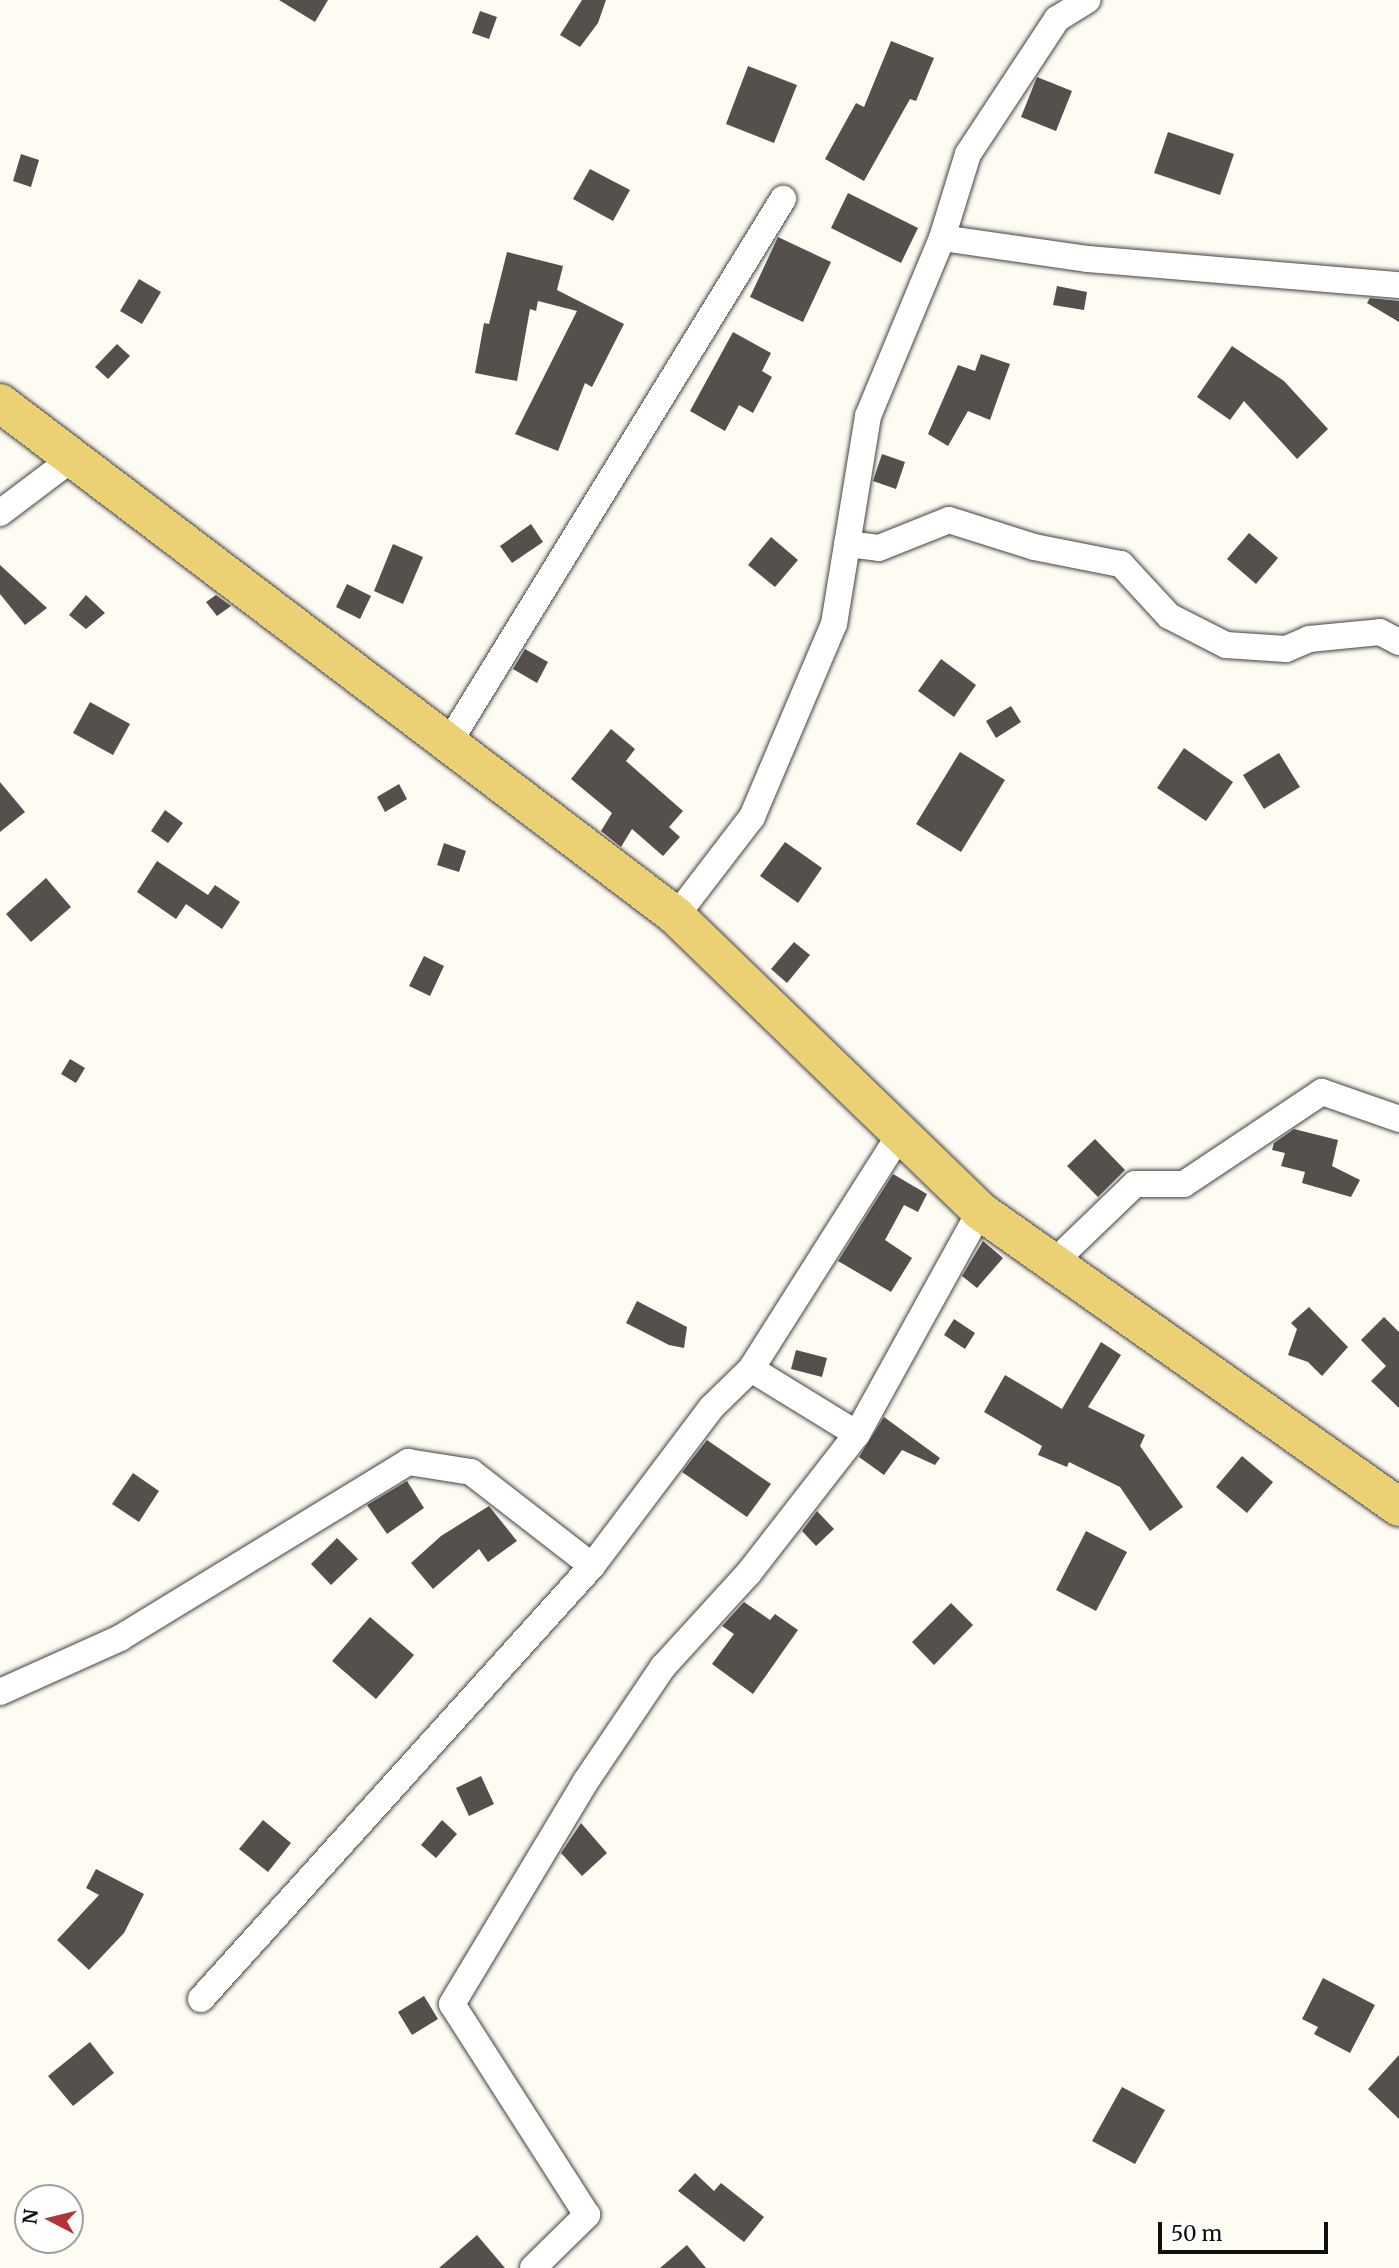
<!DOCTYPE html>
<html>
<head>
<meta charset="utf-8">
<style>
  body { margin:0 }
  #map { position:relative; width:1399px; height:2268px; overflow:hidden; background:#fefcf2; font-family:Merriweather,serif }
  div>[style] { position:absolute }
  .building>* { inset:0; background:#56504c }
  .roads { filter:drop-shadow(0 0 2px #424242) drop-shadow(0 0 2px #424242) }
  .street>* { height:26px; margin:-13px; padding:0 13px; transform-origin:13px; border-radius:13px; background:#fff }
  .primary>* { height:38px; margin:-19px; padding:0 19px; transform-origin:19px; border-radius:19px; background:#ebd174 }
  span { translate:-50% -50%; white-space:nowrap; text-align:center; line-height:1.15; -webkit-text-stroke:7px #fff; paint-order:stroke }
  .north { position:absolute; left:14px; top:2184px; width:70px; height:70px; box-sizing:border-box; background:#fff; border:2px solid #9f9f9f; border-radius:50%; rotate:277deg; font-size:19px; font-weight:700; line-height:28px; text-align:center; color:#0f0f0f }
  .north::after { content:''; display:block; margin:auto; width:24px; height:32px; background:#b23437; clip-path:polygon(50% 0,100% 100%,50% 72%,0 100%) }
  .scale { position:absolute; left:1158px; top:2222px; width:170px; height:32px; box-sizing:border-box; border:4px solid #0f0f0f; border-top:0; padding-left:9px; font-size:21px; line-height:24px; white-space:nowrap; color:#0f0f0f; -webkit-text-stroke:5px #fff; paint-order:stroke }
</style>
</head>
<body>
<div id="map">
  <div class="building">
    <i style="clip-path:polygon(279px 0,328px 0,315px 22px)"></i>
    <i style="clip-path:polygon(582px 0,606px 0,598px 23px,580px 47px,560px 35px)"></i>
    <i style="clip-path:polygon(480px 11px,497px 17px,489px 39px,472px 33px)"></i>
    <i style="clip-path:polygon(891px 41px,934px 58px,916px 101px,910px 99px,864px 181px,825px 159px,856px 103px,864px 107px)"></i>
    <i style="clip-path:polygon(748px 66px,797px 85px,774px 143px,726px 124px)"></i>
    <i style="clip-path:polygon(1037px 77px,1072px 91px,1056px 131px,1021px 117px)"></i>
    <i style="clip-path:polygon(1168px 132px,1234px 154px,1220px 195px,1154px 173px)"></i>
    <i style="clip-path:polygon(21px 154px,39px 160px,31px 187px,13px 181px)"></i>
    <i style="clip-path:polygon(590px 169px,630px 190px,613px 221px,573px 199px)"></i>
    <i style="clip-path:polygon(848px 193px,918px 228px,901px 263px,831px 228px)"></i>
    <i style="clip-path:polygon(778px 237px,831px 262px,803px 322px,750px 297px)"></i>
    <i style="clip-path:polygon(507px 252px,563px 266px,557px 290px,624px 324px,592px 387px,585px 383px,558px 451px,515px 434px,577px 311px,538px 301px,536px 311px,530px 309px,517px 381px,475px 373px,484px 323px,489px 324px)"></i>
    <i style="clip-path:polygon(139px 279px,161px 292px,142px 324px,120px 311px)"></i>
    <i style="clip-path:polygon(1057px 286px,1087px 292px,1084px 310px,1053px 305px)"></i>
    <i style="clip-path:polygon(1370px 298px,1399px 301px,1399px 322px,1367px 303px)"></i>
    <i style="clip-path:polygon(733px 332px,771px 353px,762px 371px,772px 377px,753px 413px,739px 405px,725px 431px,690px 411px)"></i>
    <i style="clip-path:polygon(117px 344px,130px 356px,108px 379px,95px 367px)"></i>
    <i style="clip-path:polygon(1232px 346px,1284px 381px,1328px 429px,1297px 459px,1244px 401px,1230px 420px,1197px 397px)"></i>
    <i style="clip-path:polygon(981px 354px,1010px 364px,990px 420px,968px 411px,948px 446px,928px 434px,958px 365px,975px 371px)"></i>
    <i style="clip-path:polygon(882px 454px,905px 462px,896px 489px,873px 481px)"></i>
    <i style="clip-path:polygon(531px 524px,543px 542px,512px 563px,500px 546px)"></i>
    <i style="clip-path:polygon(1249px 533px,1278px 558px,1256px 584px,1227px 559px)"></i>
    <i style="clip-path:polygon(771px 537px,798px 560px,775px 587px,748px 565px)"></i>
    <i style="clip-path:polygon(393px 544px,423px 557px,403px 604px,374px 591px)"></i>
    <i style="clip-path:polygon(0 565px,47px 608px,25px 625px,0 594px)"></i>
    <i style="clip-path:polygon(347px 584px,371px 596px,360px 619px,336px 607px)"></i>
    <i style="clip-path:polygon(86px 595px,105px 613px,86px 629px,69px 615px)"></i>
    <i style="clip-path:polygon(216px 595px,231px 606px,217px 616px,206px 602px)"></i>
    <i style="clip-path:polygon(525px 649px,548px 662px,537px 683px,513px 669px)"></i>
    <i style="clip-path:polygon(941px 659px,976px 685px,954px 717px,918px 691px)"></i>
    <i style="clip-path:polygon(90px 702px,130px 724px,113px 755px,73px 733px)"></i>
    <i style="clip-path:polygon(1011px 706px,1021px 722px,996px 738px,986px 721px)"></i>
    <i style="clip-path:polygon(611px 729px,635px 749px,626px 761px,683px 811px,669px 827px,680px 837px,663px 856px,632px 829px,621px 847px,601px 831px,612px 813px,571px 779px)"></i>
    <i style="clip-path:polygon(1184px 748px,1233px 782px,1206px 821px,1157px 788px)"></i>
    <i style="clip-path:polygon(960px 752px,1005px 780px,961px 852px,916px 824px)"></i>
    <i style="clip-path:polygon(1279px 753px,1300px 787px,1264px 809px,1243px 775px)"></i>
    <i style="clip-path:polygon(0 782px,25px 812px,0 832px)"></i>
    <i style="clip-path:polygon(399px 784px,407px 799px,385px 812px,377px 797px)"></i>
    <i style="clip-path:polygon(165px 810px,183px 823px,168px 843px,151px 831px)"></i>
    <i style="clip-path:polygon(785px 842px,822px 868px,798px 903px,760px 876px)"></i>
    <i style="clip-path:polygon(444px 843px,466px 851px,459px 872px,437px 865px)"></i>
    <i style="clip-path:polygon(157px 861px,208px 895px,215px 885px,240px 902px,222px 929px,186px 904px,176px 919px,137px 892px)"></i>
    <i style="clip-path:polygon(46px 878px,71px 907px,31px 942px,6px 914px)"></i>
    <i style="clip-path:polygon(794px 942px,810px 955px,787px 983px,771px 969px)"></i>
    <i style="clip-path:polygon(424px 956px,444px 966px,430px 996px,409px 986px)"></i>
    <i style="clip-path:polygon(70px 1059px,85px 1068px,76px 1083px,61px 1074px)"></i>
    <i style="clip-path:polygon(1294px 1129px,1338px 1140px,1332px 1166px,1360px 1180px,1351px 1197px,1302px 1183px,1305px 1172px,1281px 1166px,1285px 1153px,1272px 1150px,1274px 1143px)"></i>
    <i style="clip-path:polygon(1095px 1139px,1125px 1170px,1098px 1197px,1067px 1166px)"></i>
    <i style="clip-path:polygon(893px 1174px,927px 1194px,918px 1212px,904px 1205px,885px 1240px,912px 1258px,891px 1292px,838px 1261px)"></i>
    <i style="clip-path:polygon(983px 1241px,1003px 1258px,977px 1288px,962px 1276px)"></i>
    <i style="clip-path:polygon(637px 1301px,687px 1327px,684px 1348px,669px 1345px,626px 1323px)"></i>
    <i style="clip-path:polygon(1309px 1307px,1348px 1347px,1322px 1376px,1308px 1362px,1288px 1355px,1297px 1329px,1291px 1323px)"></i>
    <i style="clip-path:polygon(1384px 1317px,1399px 1332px,1399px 1408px,1371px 1381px,1386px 1366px,1361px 1340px)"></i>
    <i style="clip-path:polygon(954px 1319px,975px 1333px,965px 1349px,944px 1335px)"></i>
    <i style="clip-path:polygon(1101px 1342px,1121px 1355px,1088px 1407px,1145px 1435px,1140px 1446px,1183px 1507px,1150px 1531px,1120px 1487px,1069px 1462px,1067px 1467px,1038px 1455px,1042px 1446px,984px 1412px,1005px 1375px,1062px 1409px)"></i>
    <i style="clip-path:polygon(796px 1350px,827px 1358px,822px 1377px,791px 1369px)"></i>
    <i style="clip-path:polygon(884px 1417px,940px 1458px,935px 1465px,902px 1450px,884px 1475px,859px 1457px)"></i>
    <i style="clip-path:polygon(707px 1440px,771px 1484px,747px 1517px,682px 1472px)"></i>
    <i style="clip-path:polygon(1242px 1456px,1273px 1482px,1247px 1513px,1216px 1487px)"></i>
    <i style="clip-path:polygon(133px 1473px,159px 1491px,139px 1522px,112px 1504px)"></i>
    <i style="clip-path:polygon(407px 1481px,424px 1508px,387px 1534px,367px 1505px)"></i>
    <i style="clip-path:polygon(489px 1506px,517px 1541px,488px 1562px,479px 1549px,433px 1589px,411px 1563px,441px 1536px)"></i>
    <i style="clip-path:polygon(817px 1511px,834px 1529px,816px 1546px,802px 1531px)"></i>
    <i style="clip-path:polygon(1086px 1531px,1127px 1552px,1096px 1611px,1056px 1590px)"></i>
    <i style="clip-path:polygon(337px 1538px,358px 1559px,331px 1585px,311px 1564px)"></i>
    <i style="clip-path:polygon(744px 1602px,770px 1620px,775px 1614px,798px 1630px,753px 1694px,712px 1664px,734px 1634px,722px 1626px)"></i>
    <i style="clip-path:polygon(951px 1603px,973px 1625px,934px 1665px,912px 1642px)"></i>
    <i style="clip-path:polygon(370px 1617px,414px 1655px,376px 1699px,332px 1661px)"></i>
    <i style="clip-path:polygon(481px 1776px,494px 1804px,469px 1816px,456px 1788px)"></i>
    <i style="clip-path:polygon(263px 1820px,291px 1843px,268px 1872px,239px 1849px)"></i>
    <i style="clip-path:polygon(442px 1820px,457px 1834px,436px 1858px,421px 1845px)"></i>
    <i style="clip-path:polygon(581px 1823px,607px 1853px,582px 1876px,561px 1853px)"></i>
    <i style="clip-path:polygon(96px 1869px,144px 1894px,124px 1933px,89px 1970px,57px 1940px,99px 1895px,86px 1888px)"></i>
    <i style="clip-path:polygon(1323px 1978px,1375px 2005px,1350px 2053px,1314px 2034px,1318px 2027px,1302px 2019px)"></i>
    <i style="clip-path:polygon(424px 1996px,438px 2019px,412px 2035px,398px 2012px)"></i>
    <i style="clip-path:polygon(90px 2042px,114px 2073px,73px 2106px,48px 2076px)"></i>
    <i style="clip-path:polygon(1399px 2055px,1399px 2119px,1368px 2089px)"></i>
    <i style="clip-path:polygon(1122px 2087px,1165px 2110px,1135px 2164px,1092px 2141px)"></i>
    <i style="clip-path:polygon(695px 2173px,714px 2191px,721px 2183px,764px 2217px,744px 2242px,678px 2191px)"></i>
    <i style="clip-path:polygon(477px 2235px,505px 2268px,439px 2268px)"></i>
    <i style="clip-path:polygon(687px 2245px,706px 2268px,660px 2268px)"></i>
  </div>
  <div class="roads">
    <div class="street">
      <i style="left:942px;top:238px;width:148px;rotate:8.2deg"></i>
      <i style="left:1088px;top:259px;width:312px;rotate:4.8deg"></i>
      <i style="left:0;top:513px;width:88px;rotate:-37.1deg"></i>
      <i style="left:847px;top:544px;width:32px;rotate:7deg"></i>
      <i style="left:879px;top:548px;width:75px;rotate:-21.8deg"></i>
      <i style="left:949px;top:520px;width:89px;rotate:17.6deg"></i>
      <i style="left:1034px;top:547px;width:89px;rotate:11.1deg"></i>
      <i style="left:1121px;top:564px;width:71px;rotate:47.3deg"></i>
      <i style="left:1169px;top:616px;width:64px;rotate:27deg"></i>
      <i style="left:1226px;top:645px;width:60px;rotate:3.8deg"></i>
      <i style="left:1286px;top:649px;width:25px;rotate:-23deg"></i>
      <i style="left:1309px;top:639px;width:71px;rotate:-5.6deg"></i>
      <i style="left:1380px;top:632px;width:21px;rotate:28deg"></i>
      <i style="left:448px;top:744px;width:640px;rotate:-58.42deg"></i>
      <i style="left:676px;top:916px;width:125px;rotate:-52.5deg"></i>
      <i style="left:752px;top:817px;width:210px;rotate:-67deg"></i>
      <i style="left:834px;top:624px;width:211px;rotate:-80.7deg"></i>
      <i style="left:868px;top:416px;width:193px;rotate:-67.4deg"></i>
      <i style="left:942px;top:238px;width:88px;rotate:-72.8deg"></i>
      <i style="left:968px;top:154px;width:162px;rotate:-56.6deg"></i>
      <i style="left:1057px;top:19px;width:36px;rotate:-32deg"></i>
      <i style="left:1053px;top:1263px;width:114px;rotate:-43.9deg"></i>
      <i style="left:1135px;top:1184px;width:49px"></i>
      <i style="left:1184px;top:1184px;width:166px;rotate:-33.7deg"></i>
      <i style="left:1322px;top:1092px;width:82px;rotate:19.3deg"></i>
      <i style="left:751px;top:1369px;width:278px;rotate:-57.6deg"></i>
      <i style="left:0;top:1692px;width:132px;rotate:-24.2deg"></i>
      <i style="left:120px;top:1638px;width:338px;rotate:-31.4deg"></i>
      <i style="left:408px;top:1462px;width:64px;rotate:9deg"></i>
      <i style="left:471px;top:1472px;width:153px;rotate:37.8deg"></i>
      <i style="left:592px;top:1566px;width:199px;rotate:-53deg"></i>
      <i style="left:712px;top:1407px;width:54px;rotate:-44.3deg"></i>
      <i style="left:751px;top:1369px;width:124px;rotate:31.5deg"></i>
      <i style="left:201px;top:1999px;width:583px;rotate:-47.92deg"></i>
      <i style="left:533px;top:2268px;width:76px;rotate:-44.5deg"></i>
      <i style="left:587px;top:2215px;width:250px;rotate:-122.6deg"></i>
      <i style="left:452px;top:2004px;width:260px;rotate:-59deg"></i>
      <i style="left:586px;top:1781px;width:138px;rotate:-56deg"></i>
      <i style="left:663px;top:1667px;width:126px;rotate:-47.6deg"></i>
      <i style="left:748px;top:1574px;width:177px;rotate:-52.1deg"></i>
      <i style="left:857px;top:1434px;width:255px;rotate:-61.1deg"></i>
    </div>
    <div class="primary">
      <i style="left:0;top:403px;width:849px;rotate:37.19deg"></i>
      <i style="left:676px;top:916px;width:424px;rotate:44.1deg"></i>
      <i style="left:980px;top:1211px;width:513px;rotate:35.24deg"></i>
    </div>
  </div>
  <div class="north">N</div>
  <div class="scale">50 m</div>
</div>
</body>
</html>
